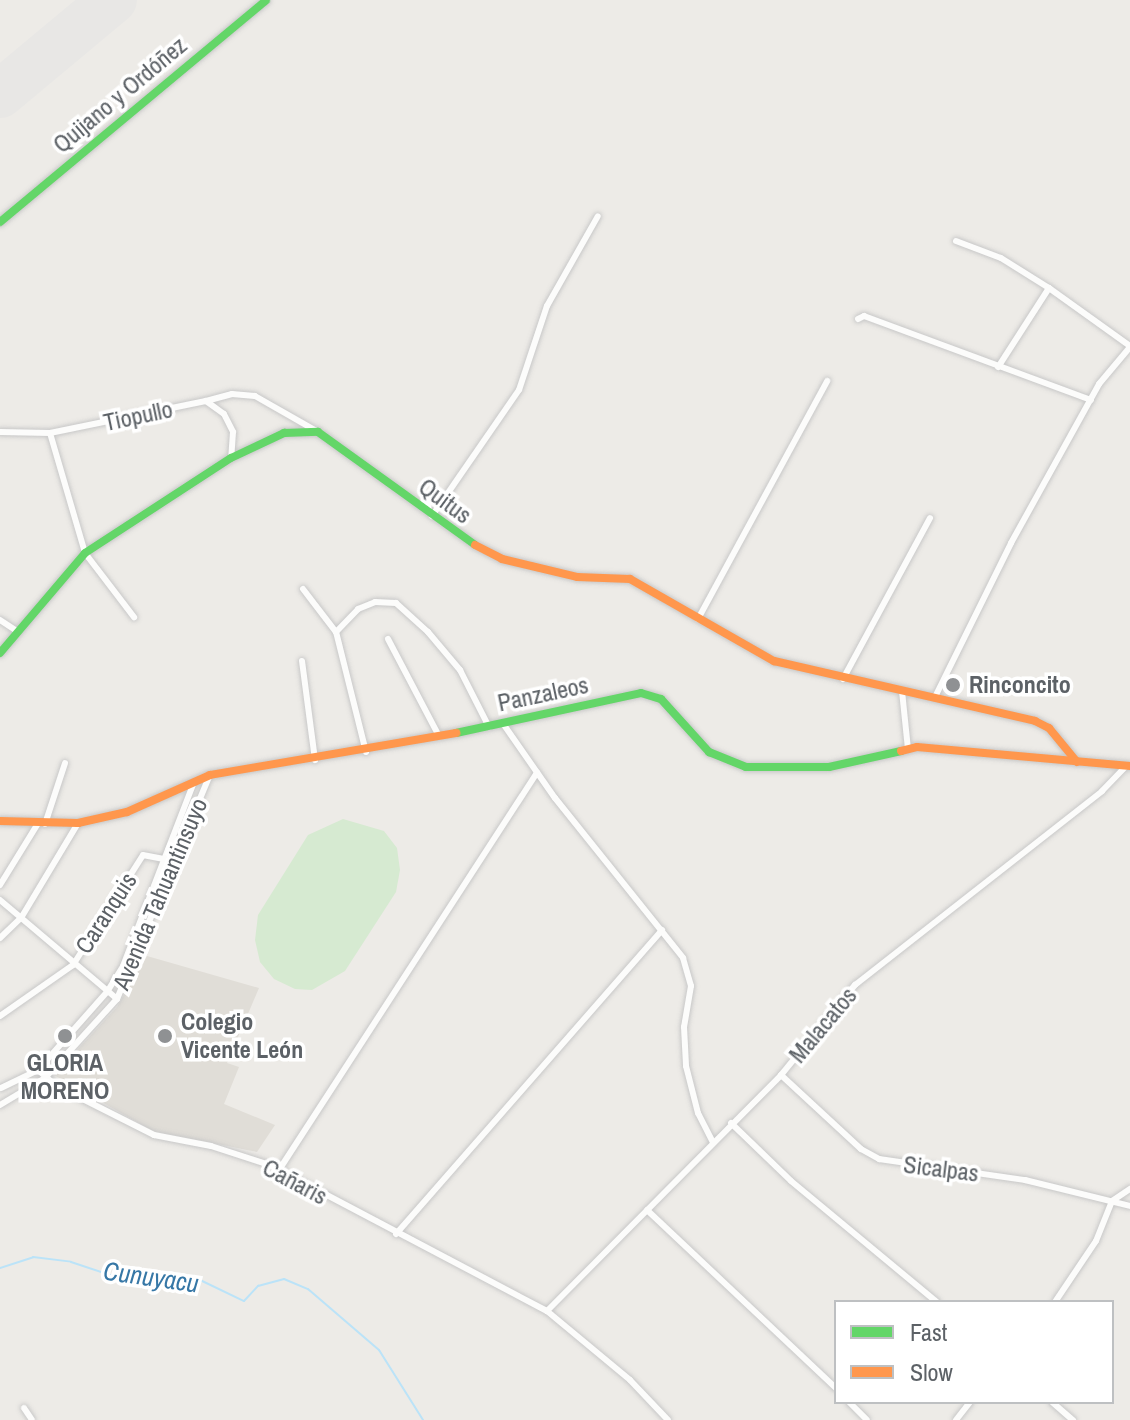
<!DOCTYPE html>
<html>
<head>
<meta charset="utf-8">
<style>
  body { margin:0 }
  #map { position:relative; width:1130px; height:1420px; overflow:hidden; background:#edebe7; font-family:"Archivo Narrow",sans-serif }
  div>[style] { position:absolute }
  .education>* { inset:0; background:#e0ddd7 }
  .green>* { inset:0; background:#d6ead1 }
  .stream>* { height:2px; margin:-1px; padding:0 1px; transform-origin:1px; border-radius:1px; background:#bbe3f8 }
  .taxiway>* { height:20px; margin:-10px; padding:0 10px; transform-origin:10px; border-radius:10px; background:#e8e7e5 }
  .runway>* { height:48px; margin:-24px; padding:0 24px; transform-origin:24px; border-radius:24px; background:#e8e7e5 }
  .roads { filter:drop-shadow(0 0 2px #c8c8c8) drop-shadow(0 0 2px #c8c8c8) }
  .street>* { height:6px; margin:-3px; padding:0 3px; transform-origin:3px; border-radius:3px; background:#fcfcfb }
  .fast>* { height:8px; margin:-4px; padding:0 4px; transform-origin:4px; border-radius:4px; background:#63d668 }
  .slow>* { height:8px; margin:-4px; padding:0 4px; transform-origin:4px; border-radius:4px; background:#ff974d }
  .dots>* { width:22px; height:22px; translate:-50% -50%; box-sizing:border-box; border:4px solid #fff; border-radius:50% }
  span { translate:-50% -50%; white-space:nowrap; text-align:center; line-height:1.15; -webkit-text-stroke:7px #fff; paint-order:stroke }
  .street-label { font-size:24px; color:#5c6166 }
  .poi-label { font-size:24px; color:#5c6166; font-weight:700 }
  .left { translate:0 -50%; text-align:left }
  .water-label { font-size:26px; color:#3677a6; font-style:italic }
  .legend { position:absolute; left:834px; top:1300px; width:280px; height:104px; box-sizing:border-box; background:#fff; border:2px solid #bec0c2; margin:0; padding:10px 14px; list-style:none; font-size:24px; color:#5c6166 }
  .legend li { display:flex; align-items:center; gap:16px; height:40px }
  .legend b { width:40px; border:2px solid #bec0c2 }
</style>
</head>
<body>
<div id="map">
  <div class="education">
    <i style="clip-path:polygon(147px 956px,259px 988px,227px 1063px,239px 1067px,224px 1104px,275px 1125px,257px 1152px,153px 1131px,54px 1075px,117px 1007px)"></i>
  </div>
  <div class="green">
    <i style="clip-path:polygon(343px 819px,384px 831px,397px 848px,400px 870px,396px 892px,345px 971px,312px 990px,295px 989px,274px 979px,260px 962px,255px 940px,258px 915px,308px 835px)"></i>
  </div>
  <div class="stream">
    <i style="left:0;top:1268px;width:35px;rotate:-18deg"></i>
    <i style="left:33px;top:1257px;width:38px;rotate:7deg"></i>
    <i style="left:71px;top:1262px;width:47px;rotate:18.4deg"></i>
    <i style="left:116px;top:1277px;width:82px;rotate:1.4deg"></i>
    <i style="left:198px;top:1279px;width:51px;rotate:25.6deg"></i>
    <i style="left:244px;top:1301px;width:21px;rotate:-47deg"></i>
    <i style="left:258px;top:1286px;width:27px;rotate:-15deg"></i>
    <i style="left:284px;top:1279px;width:26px;rotate:23deg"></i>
    <i style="left:308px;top:1289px;width:94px;rotate:40.7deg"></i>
    <i style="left:379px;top:1350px;width:83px;rotate:57.8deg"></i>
  </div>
  <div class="taxiway">
    <i style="left:88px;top:21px;width:26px;rotate:-53deg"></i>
  </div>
  <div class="runway">
    <i style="left:0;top:94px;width:147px;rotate:-39.8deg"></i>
  </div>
  <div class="roads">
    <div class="street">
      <i style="left:956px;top:241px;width:48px;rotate:20.7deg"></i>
      <i style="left:1001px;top:258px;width:57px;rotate:32deg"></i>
      <i style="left:1049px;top:288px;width:94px;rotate:122.8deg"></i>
      <i style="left:1049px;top:288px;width:100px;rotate:35.6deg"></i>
      <i style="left:858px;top:319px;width:7px;rotate:-27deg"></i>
      <i style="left:864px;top:316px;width:242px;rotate:20.3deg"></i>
      <i style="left:206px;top:401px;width:27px;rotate:-15deg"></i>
      <i style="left:232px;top:394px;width:23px;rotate:5deg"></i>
      <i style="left:255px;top:396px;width:73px;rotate:29.7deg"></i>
      <i style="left:0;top:432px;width:50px;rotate:1.1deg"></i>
      <i style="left:50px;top:433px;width:159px;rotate:-11.6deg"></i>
      <i style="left:206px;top:401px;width:22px;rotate:36deg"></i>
      <i style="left:224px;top:414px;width:20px;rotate:63deg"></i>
      <i style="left:233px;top:432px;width:26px;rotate:94deg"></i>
      <i style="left:50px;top:433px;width:125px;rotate:73.7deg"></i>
      <i style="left:85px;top:553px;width:81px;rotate:52.6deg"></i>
      <i style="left:432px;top:516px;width:153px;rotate:-55.4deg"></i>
      <i style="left:519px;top:390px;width:89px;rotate:-71.6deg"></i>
      <i style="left:547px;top:306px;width:103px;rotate:-60.5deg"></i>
      <i style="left:303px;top:589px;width:54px;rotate:52.5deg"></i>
      <i style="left:698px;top:619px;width:271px;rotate:-61.5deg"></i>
      <i style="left:0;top:620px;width:20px;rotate:33deg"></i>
      <i style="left:388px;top:639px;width:110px;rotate:62.3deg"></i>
      <i style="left:302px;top:661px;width:100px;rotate:82.5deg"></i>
      <i style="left:843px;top:679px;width:183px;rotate:-61.6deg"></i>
      <i style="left:902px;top:691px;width:58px;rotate:84.1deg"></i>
      <i style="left:935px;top:697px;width:172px;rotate:-63.7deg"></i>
      <i style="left:1011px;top:543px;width:182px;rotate:-61deg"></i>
      <i style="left:1099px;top:384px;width:48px;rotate:-50deg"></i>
      <i style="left:504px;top:725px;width:89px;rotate:55.1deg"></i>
      <i style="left:555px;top:798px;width:205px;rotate:51.3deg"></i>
      <i style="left:683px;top:958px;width:29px;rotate:74deg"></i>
      <i style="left:691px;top:986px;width:42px;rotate:99.7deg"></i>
      <i style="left:684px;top:1027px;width:39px;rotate:87deg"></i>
      <i style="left:686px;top:1066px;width:49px;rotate:75.7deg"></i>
      <i style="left:698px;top:1113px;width:33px;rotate:63deg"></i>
      <i style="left:366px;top:752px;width:124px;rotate:-104deg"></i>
      <i style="left:336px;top:632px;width:32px;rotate:-46deg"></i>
      <i style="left:358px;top:609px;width:18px;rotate:-22deg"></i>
      <i style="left:375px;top:602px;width:21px;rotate:3deg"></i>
      <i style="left:396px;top:603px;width:43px;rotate:42.2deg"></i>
      <i style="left:428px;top:632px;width:50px;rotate:49.9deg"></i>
      <i style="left:460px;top:670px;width:64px;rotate:63deg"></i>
      <i style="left:45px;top:824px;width:64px;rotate:-71.8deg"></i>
      <i style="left:0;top:885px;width:70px;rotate:-58.3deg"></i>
      <i style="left:0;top:900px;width:153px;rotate:40.2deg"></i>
      <i style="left:0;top:938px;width:29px;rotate:-44deg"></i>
      <i style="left:21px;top:918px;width:111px;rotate:-59deg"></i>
      <i style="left:0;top:1016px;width:89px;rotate:-34.9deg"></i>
      <i style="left:73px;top:965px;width:130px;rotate:-57.5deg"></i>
      <i style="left:143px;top:855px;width:25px;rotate:11deg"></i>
      <i style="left:38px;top:1070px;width:23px;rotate:41deg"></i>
      <i style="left:55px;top:1085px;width:111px;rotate:26.8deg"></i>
      <i style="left:154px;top:1135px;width:58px;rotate:10.9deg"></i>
      <i style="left:211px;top:1146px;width:62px;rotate:17.9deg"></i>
      <i style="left:270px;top:1165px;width:313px;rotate:27.8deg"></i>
      <i style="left:547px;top:1311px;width:108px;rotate:39.7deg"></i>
      <i style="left:630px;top:1380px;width:55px;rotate:46.5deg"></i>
      <i style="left:781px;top:1075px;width:109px;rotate:42.8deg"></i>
      <i style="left:861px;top:1149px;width:21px;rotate:29deg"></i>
      <i style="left:879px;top:1159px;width:148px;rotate:8.2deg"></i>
      <i style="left:1025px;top:1180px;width:108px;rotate:13.9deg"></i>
      <i style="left:1px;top:1088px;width:41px;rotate:-25.9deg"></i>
      <i style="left:38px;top:1070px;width:104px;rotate:-48.5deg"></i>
      <i style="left:107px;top:992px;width:31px;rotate:-58deg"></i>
      <i style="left:123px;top:966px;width:197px;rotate:-68.9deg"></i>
      <i style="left:0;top:1105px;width:52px;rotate:-31deg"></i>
      <i style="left:45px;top:1078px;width:107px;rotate:-47.7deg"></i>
      <i style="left:117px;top:999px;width:243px;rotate:-67.5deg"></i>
      <i style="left:731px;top:1123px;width:83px;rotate:44deg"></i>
      <i style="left:791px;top:1181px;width:190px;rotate:39.7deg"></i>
      <i style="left:279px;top:1170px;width:474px;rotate:-57deg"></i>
      <i style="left:647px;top:1210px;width:260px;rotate:43.3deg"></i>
      <i style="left:396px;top:1234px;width:404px;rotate:-48.8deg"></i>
      <i style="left:1055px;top:1302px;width:73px;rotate:-56.1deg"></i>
      <i style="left:1096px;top:1241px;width:43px;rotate:-68.2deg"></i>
      <i style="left:1112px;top:1201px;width:22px;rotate:-34deg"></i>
      <i style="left:547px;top:1311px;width:332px;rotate:-45.2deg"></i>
      <i style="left:781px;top:1075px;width:117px;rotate:-50.6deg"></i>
      <i style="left:855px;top:985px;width:314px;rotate:-38.1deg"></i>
      <i style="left:1102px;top:791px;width:32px;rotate:-46deg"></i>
      <i style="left:849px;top:1402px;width:25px;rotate:45deg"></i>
      <i style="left:1052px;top:1402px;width:28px;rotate:41deg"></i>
      <i style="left:24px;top:1408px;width:14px;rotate:56deg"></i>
      <i style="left:956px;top:1420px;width:23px;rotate:-52deg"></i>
    </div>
    <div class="fast">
      <i style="left:0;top:222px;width:346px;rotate:-39.8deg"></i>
      <i style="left:0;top:653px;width:131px;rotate:-49.6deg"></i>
      <i style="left:85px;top:553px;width:174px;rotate:-33.1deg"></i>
      <i style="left:231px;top:458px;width:59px;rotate:-25.3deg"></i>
      <i style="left:284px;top:433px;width:34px;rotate:-2deg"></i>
      <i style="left:318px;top:432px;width:193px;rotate:35.7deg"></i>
      <i style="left:456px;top:733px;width:189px;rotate:-12.2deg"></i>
      <i style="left:641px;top:693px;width:21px;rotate:17deg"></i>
      <i style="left:661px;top:699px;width:72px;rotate:47.8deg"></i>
      <i style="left:709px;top:752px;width:40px;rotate:22deg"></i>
      <i style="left:746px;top:767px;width:83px"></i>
      <i style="left:829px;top:767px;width:74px;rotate:-12.5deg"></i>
    </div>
    <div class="slow">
      <i style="left:475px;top:545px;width:30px;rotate:27deg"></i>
      <i style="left:502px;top:559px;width:77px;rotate:13.5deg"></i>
      <i style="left:577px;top:577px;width:53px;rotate:2.2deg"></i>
      <i style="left:630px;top:579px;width:166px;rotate:29.7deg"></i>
      <i style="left:774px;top:661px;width:268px;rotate:12.9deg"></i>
      <i style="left:1035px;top:721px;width:16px;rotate:27deg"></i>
      <i style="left:1049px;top:728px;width:44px;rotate:50.5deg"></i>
      <i style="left:901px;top:751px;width:16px;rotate:-14deg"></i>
      <i style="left:917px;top:747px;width:214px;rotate:5.1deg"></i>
      <i style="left:0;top:821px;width:78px;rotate:1.5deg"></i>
      <i style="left:78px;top:823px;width:50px;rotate:-12.7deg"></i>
      <i style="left:127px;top:812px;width:91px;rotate:-24deg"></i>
      <i style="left:210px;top:775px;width:250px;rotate:-9.7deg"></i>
    </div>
  </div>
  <div class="dots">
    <i style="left:953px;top:685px;background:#8f9193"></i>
    <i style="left:65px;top:1036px;background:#8f9193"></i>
    <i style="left:165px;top:1036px;background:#8f9193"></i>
  </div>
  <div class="street-label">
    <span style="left:120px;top:95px;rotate:-40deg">Quijano y Ordóñez</span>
    <span style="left:138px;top:416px;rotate:-12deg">Tiopullo</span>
    <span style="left:445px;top:501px;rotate:36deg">Quitus</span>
    <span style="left:543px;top:694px;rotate:-12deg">Panzaleos</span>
    <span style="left:160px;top:894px;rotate:-67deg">Avenida Tahuantinsuyo</span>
    <span style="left:106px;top:913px;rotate:-57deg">Caranquis</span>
    <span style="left:823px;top:1025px;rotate:-50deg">Malacatos</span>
    <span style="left:941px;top:1169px;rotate:7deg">Sicalpas</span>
    <span style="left:295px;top:1182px;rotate:28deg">Cañaris</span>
  </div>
  <div class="poi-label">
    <span class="left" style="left:969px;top:685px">Rinconcito</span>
    <span class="left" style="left:181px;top:1036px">Colegio<br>Vicente León</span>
    <span style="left:65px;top:1077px">GLORIA<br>MORENO</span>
  </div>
  <div class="water-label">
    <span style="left:151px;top:1277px;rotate:8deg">Cunuyacu</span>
  </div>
  <ul class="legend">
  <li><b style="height:10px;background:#63d668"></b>Fast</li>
  <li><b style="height:10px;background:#ff974d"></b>Slow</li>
  </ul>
</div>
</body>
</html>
